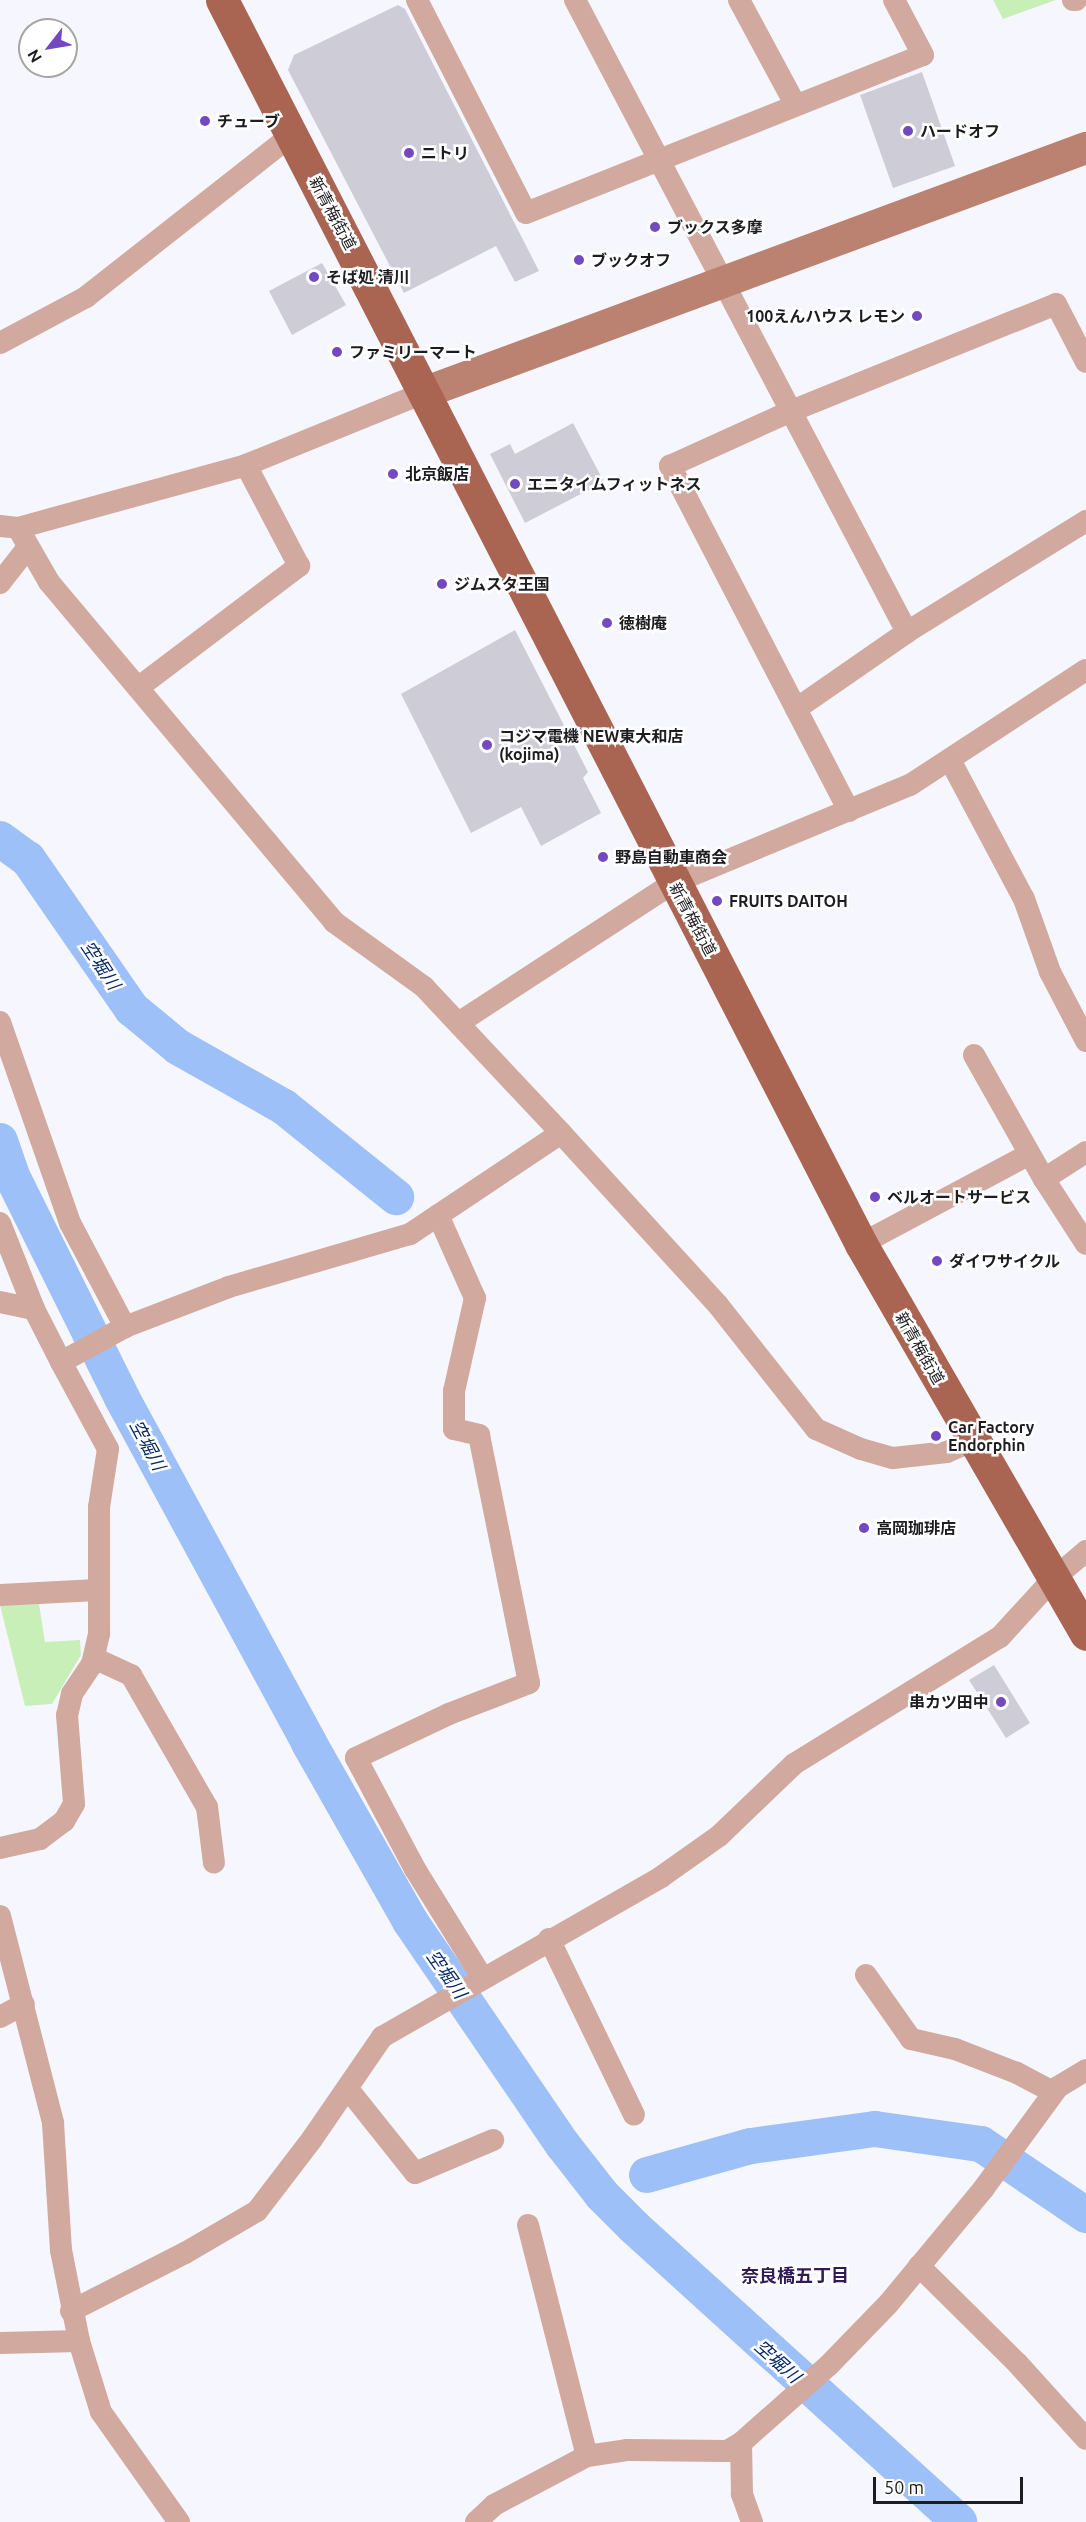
<!DOCTYPE html>
<html>
<head>
<meta charset="utf-8">
<style>
  body { margin:0 }
  #map { position:relative; width:1086px; height:2522px; overflow:hidden; background:#f6f7fe; font-family:Ubuntu,"Noto Sans JP",sans-serif }
  div>[style] { position:absolute }
  .green>* { inset:0; background:#c9efb9 }
  .river>* { height:36px; margin:-18px; padding:0 18px; transform-origin:18px; border-radius:18px; background:#9ec0f8 }
  .building>* { inset:0; background:#cdccd7 }
  .street>* { height:22px; margin:-11px; padding:0 11px; transform-origin:11px; border-radius:11px; background:#d1a99e }
  .secondary>* { height:32px; margin:-16px; padding:0 16px; transform-origin:16px; border-radius:16px; background:#bb8272 }
  .primary>* { height:33px; margin:-16.5px; padding:0 16.5px; transform-origin:16.5px; border-radius:16.5px; background:#aa6552 }
  .dots>* { width:16px; height:16px; translate:-50% -50%; box-sizing:border-box; border:3px solid #fff; border-radius:50% }
  span { translate:-50% -50%; white-space:nowrap; text-align:center; line-height:1.15; -webkit-text-stroke:5px #fff; paint-order:stroke }
  .poi-label { font-size:16px; color:#1d1d21; font-weight:700 }
  .left { translate:0 -50%; text-align:left }
  .right { translate:-100% -50%; text-align:right }
  .street-label { font-size:16px; color:#1d1d21 }
  .water-label { font-size:18px; color:#052763; font-style:italic }
  .neighbourhood-label { font-size:18px; color:#2f1b55; font-weight:700 }
  .north { position:absolute; left:18px; top:18px; width:60px; height:60px; box-sizing:border-box; background:#fff; border:2px solid #a5a5a6; border-radius:50%; rotate:239deg; font-size:16px; font-weight:700; line-height:24px; text-align:center; color:#1d1d21 }
  .north::after { content:''; display:block; margin:auto; width:21px; height:27px; background:#7349c2; clip-path:polygon(50% 0,100% 100%,50% 72%,0 100%) }
  .scale { position:absolute; left:873px; top:2477px; width:150px; height:27px; box-sizing:border-box; border:3px solid #1d1d21; border-top:0; padding-left:8px; font-size:18px; line-height:21px; white-space:nowrap; color:#1d1d21; -webkit-text-stroke:4px #fff; paint-order:stroke }
</style>
</head>
<body>
<div id="map">
  <div class="green">
    <i style="clip-path:polygon(993px 0,1056px 0,1003px 19px)"></i>
    <i style="clip-path:polygon(39px 1604px,45px 1642px,80px 1640px,81px 1655px,52px 1704px,25px 1706px,0 1605px)"></i>
  </div>
  <div class="river">
    <i style="left:0;top:839px;width:34px;rotate:36deg"></i>
    <i style="left:28px;top:859px;width:183px;rotate:55.3deg"></i>
    <i style="left:132px;top:1009px;width:60px;rotate:39.6deg"></i>
    <i style="left:178px;top:1047px;width:122px;rotate:29.5deg"></i>
    <i style="left:284px;top:1107px;width:144px;rotate:38.8deg"></i>
    <i style="left:0;top:1141px;width:37px;rotate:71deg"></i>
    <i style="left:12px;top:1176px;width:248px;rotate:63.6deg"></i>
    <i style="left:122px;top:1398px;width:392px;rotate:61.5deg"></i>
    <i style="left:309px;top:1743px;width:205px;rotate:60.4deg"></i>
    <i style="left:410px;top:1921px;width:271px;rotate:55.7deg"></i>
    <i style="left:563px;top:2145px;width:63px;rotate:52deg"></i>
    <i style="left:602px;top:2195px;width:45px;rotate:45deg"></i>
    <i style="left:634px;top:2227px;width:439px;rotate:42.2deg"></i>
    <i style="left:647px;top:2175px;width:108px;rotate:-15.6deg"></i>
    <i style="left:751px;top:2146px;width:125px;rotate:-7.8deg"></i>
    <i style="left:875px;top:2129px;width:107px;rotate:8.1deg"></i>
    <i style="left:981px;top:2144px;width:127px;rotate:34.1deg"></i>
  </div>
  <div class="building">
    <i style="clip-path:polygon(398px 5px,405px 9px,539px 271px,515px 282px,496px 246px,404px 293px,288px 70px,294px 55px)"></i>
    <i style="clip-path:polygon(922px 72px,955px 166px,893px 188px,860px 95px)"></i>
    <i style="clip-path:polygon(322px 263px,346px 305px,292px 335px,269px 291px)"></i>
    <i style="clip-path:polygon(573px 423px,604px 482px,525px 523px,490px 454px,510px 444px,515px 454px)"></i>
    <i style="clip-path:polygon(515px 630px,588px 772px,583px 778px,601px 813px,541px 846px,521px 807px,471px 833px,401px 694px)"></i>
    <i style="clip-path:polygon(994px 1665px,1030px 1723px,1006px 1738px,969px 1680px)"></i>
  </div>
  <div class="street">
    <i style="left:417px;top:0;width:239px;rotate:62.9deg"></i>
    <i style="left:526px;top:213px;width:427px;rotate:-21.7deg"></i>
    <i style="left:923px;top:55px;width:62px;rotate:-117.8deg"></i>
    <i style="left:575px;top:0;width:714px;rotate:62.29deg"></i>
    <i style="left:739px;top:0;width:118px;rotate:61.7deg"></i>
    <i style="left:1073px;top:0;width:3px"></i>
    <i style="left:0;top:343px;width:98px;rotate:-28.1deg"></i>
    <i style="left:86px;top:297px;width:262px;rotate:-38.2deg"></i>
    <i style="left:0;top:526px;width:18px;rotate:6deg"></i>
    <i style="left:18px;top:528px;width:62px;rotate:60.1deg"></i>
    <i style="left:49px;top:582px;width:444px;rotate:50deg"></i>
    <i style="left:334px;top:922px;width:111px;rotate:35.8deg"></i>
    <i style="left:424px;top:987px;width:200px;rotate:46.8deg"></i>
    <i style="left:561px;top:1133px;width:182px;rotate:146.2deg"></i>
    <i style="left:410px;top:1234px;width:189px;rotate:163.7deg"></i>
    <i style="left:229px;top:1287px;width:111px;rotate:159deg"></i>
    <i style="left:125px;top:1327px;width:73px;rotate:151.3deg"></i>
    <i style="left:61px;top:1362px;width:99px;rotate:61.6deg"></i>
    <i style="left:108px;top:1449px;width:59px;rotate:98.8deg"></i>
    <i style="left:99px;top:1507px;width:127px;rotate:90deg"></i>
    <i style="left:99px;top:1634px;width:31px;rotate:103deg"></i>
    <i style="left:92px;top:1664px;width:36px;rotate:124deg"></i>
    <i style="left:72px;top:1694px;width:22px;rotate:103deg"></i>
    <i style="left:67px;top:1715px;width:89px;rotate:85.5deg"></i>
    <i style="left:74px;top:1804px;width:20px;rotate:120deg"></i>
    <i style="left:64px;top:1821px;width:30px;rotate:143deg"></i>
    <i style="left:40px;top:1839px;width:41px;rotate:167.3deg"></i>
    <i style="left:18px;top:528px;width:237px;rotate:-15.4deg"></i>
    <i style="left:246px;top:465px;width:194px;rotate:-22.1deg"></i>
    <i style="left:0;top:583px;width:46px;rotate:-52.1deg"></i>
    <i style="left:139px;top:687px;width:201px;rotate:-37.1deg"></i>
    <i style="left:299px;top:566px;width:114px;rotate:-117.7deg"></i>
    <i style="left:796px;top:709px;width:135px;rotate:-34.7deg"></i>
    <i style="left:907px;top:632px;width:211px;rotate:-31.8deg"></i>
    <i style="left:950px;top:760px;width:157px;rotate:62deg"></i>
    <i style="left:1024px;top:899px;width:77px;rotate:70.4deg"></i>
    <i style="left:1050px;top:972px;width:78px;rotate:62.4deg"></i>
    <i style="left:849px;top:811px;width:389px;rotate:-117.4deg"></i>
    <i style="left:670px;top:466px;width:131px;rotate:-24.4deg"></i>
    <i style="left:789px;top:412px;width:288px;rotate:-22deg"></i>
    <i style="left:1056px;top:304px;width:65px;rotate:62.7deg"></i>
    <i style="left:0;top:1022px;width:213px;rotate:70.8deg"></i>
    <i style="left:70px;top:1223px;width:118px;rotate:62.1deg"></i>
    <i style="left:460px;top:1022px;width:254px;rotate:-33.1deg"></i>
    <i style="left:673px;top:883px;width:256px;rotate:-22.5deg"></i>
    <i style="left:910px;top:785px;width:210px;rotate:-33.2deg"></i>
    <i style="left:974px;top:1055px;width:142px;rotate:60.6deg"></i>
    <i style="left:1044px;top:1179px;width:50px;rotate:-32.7deg"></i>
    <i style="left:561px;top:1133px;width:233px;rotate:47.6deg"></i>
    <i style="left:718px;top:1305px;width:158px;rotate:51.7deg"></i>
    <i style="left:816px;top:1429px;width:49px;rotate:24deg"></i>
    <i style="left:861px;top:1449px;width:33px;rotate:16deg"></i>
    <i style="left:893px;top:1458px;width:54px;rotate:-6.3deg"></i>
    <i style="left:947px;top:1452px;width:27px;rotate:-24deg"></i>
    <i style="left:1044px;top:1179px;width:77px;rotate:57.1deg"></i>
    <i style="left:438px;top:1215px;width:91px;rotate:66deg"></i>
    <i style="left:475px;top:1298px;width:95px;rotate:102.7deg"></i>
    <i style="left:454px;top:1391px;width:38px;rotate:90deg"></i>
    <i style="left:454px;top:1429px;width:26px;rotate:13deg"></i>
    <i style="left:479px;top:1435px;width:253px;rotate:78.6deg"></i>
    <i style="left:529px;top:1683px;width:86px;rotate:158.8deg"></i>
    <i style="left:449px;top:1714px;width:103px;rotate:154.7deg"></i>
    <i style="left:356px;top:1758px;width:126px;rotate:62deg"></i>
    <i style="left:415px;top:1869px;width:127px;rotate:58.2deg"></i>
    <i style="left:0;top:1223px;width:92px;rotate:68.4deg"></i>
    <i style="left:34px;top:1309px;width:59px;rotate:63deg"></i>
    <i style="left:861px;top:1244px;width:189px;rotate:-28.1deg"></i>
    <i style="left:0;top:1302px;width:35px;rotate:12deg"></i>
    <i style="left:0;top:1595px;width:97px;rotate:-3deg"></i>
    <i style="left:94px;top:1658px;width:41px;rotate:24.7deg"></i>
    <i style="left:131px;top:1675px;width:152px;rotate:60.1deg"></i>
    <i style="left:207px;top:1807px;width:56px;rotate:82.9deg"></i>
    <i style="left:0;top:1916px;width:214px;rotate:75.6deg"></i>
    <i style="left:53px;top:2123px;width:127px;rotate:86.4deg"></i>
    <i style="left:61px;top:2250px;width:93px;rotate:78.8deg"></i>
    <i style="left:79px;top:2341px;width:74px;rotate:72.8deg"></i>
    <i style="left:101px;top:2412px;width:135px;rotate:54.7deg"></i>
    <i style="left:549px;top:1939px;width:195px;rotate:64.2deg"></i>
    <i style="left:866px;top:1975px;width:78px;rotate:54.9deg"></i>
    <i style="left:911px;top:2039px;width:45px;rotate:12.8deg"></i>
    <i style="left:955px;top:2049px;width:66px;rotate:21.2deg"></i>
    <i style="left:1017px;top:2073px;width:41px;rotate:27.8deg"></i>
    <i style="left:0;top:2017px;width:27px;rotate:-28deg"></i>
    <i style="left:348px;top:2089px;width:107px;rotate:51.4deg"></i>
    <i style="left:415px;top:2173px;width:85px;rotate:-22.9deg"></i>
    <i style="left:528px;top:2225px;width:238px;rotate:75.7deg"></i>
    <i style="left:919px;top:2266px;width:139px;rotate:44.7deg"></i>
    <i style="left:1018px;top:2364px;width:101px;rotate:47.8deg"></i>
    <i style="left:71px;top:2311px;width:128px;rotate:-27deg"></i>
    <i style="left:185px;top:2253px;width:83px;rotate:-30.3deg"></i>
    <i style="left:257px;top:2211px;width:91px;rotate:-52.6deg"></i>
    <i style="left:312px;top:2139px;width:124px;rotate:-55.5deg"></i>
    <i style="left:382px;top:2037px;width:322px;rotate:-29.8deg"></i>
    <i style="left:661px;top:1877px;width:71px;rotate:-35.3deg"></i>
    <i style="left:719px;top:1836px;width:104px;rotate:-43.8deg"></i>
    <i style="left:794px;top:1764px;width:242px;rotate:-31.7deg"></i>
    <i style="left:1000px;top:1637px;width:77px;rotate:-47.6deg"></i>
    <i style="left:1052px;top:1580px;width:45px;rotate:-40.5deg"></i>
    <i style="left:0;top:2343px;width:79px;rotate:-1.5deg"></i>
    <i style="left:476px;top:2522px;width:25px;rotate:-43deg"></i>
    <i style="left:494px;top:2505px;width:105px;rotate:-27.8deg"></i>
    <i style="left:587px;top:2456px;width:40px;rotate:-8.5deg"></i>
    <i style="left:627px;top:2450px;width:100px;rotate:0.6deg"></i>
    <i style="left:727px;top:2451px;width:16px;rotate:-30deg"></i>
    <i style="left:752px;top:2522px;width:30px;rotate:-110deg"></i>
    <i style="left:742px;top:2494px;width:51px;rotate:-91.1deg"></i>
    <i style="left:741px;top:2443px;width:118px;rotate:-41.6deg"></i>
    <i style="left:829px;top:2365px;width:86px;rotate:-45.9deg"></i>
    <i style="left:889px;top:2303px;width:149px;rotate:-50.4deg"></i>
    <i style="left:984px;top:2188px;width:125px;rotate:-53.8deg"></i>
    <i style="left:1058px;top:2087px;width:33px;rotate:-31deg"></i>
  </div>
  <div class="secondary">
    <i style="left:426px;top:392px;width:704px;rotate:-20.29deg"></i>
  </div>
  <div class="primary">
    <i style="left:222px;top:0;width:1399px;rotate:62.81deg"></i>
    <i style="left:861px;top:1244px;width:450px;rotate:60deg"></i>
  </div>
  <div class="dots">
    <i style="left:205px;top:121px;background:#7349c2"></i>
    <i style="left:908px;top:131px;background:#7349c2"></i>
    <i style="left:409px;top:153px;background:#7349c2"></i>
    <i style="left:655px;top:227px;background:#7349c2"></i>
    <i style="left:579px;top:260px;background:#7349c2"></i>
    <i style="left:314px;top:277px;background:#7349c2"></i>
    <i style="left:917px;top:316px;background:#7349c2"></i>
    <i style="left:337px;top:352px;background:#7349c2"></i>
    <i style="left:393px;top:474px;background:#7349c2"></i>
    <i style="left:515px;top:484px;background:#7349c2"></i>
    <i style="left:442px;top:584px;background:#7349c2"></i>
    <i style="left:607px;top:623px;background:#7349c2"></i>
    <i style="left:487px;top:745px;background:#7349c2"></i>
    <i style="left:603px;top:857px;background:#7349c2"></i>
    <i style="left:717px;top:901px;background:#7349c2"></i>
    <i style="left:875px;top:1197px;background:#7349c2"></i>
    <i style="left:937px;top:1261px;background:#7349c2"></i>
    <i style="left:936px;top:1436px;background:#7349c2"></i>
    <i style="left:864px;top:1528px;background:#7349c2"></i>
    <i style="left:1001px;top:1702px;background:#7349c2"></i>
  </div>
  <div class="poi-label">
    <span class="left" style="left:217px;top:121px">チューブ</span>
    <span class="left" style="left:920px;top:131px">ハードオフ</span>
    <span class="left" style="left:421px;top:153px">ニトリ</span>
    <span class="left" style="left:667px;top:227px">ブックス多摩</span>
    <span class="left" style="left:591px;top:260px">ブックオフ</span>
    <span class="left" style="left:326px;top:277px">そば処 清川</span>
    <span class="right" style="left:905px;top:316px">100えんハウス レモン</span>
    <span class="left" style="left:349px;top:352px">ファミリーマート</span>
    <span class="left" style="left:405px;top:474px">北京飯店</span>
    <span class="left" style="left:527px;top:484px">エニタイムフィットネス</span>
    <span class="left" style="left:454px;top:584px">ジムスタ王国</span>
    <span class="left" style="left:619px;top:623px">徳樹庵</span>
    <span class="left" style="left:499px;top:745px">コジマ電機 NEW東大和店<br>(kojima)</span>
    <span class="left" style="left:615px;top:857px">野島自動車商会</span>
    <span class="left" style="left:729px;top:901px">FRUITS DAITOH</span>
    <span class="left" style="left:887px;top:1197px">ベルオートサービス</span>
    <span class="left" style="left:949px;top:1261px">ダイワサイクル</span>
    <span class="left" style="left:948px;top:1436px">Car Factory<br>Endorphin</span>
    <span class="left" style="left:876px;top:1528px">高岡珈琲店</span>
    <span class="right" style="left:989px;top:1702px">串カツ田中</span>
  </div>
  <div class="street-label">
    <span style="left:333px;top:213px;rotate:62deg">新青梅街道</span>
    <span style="left:693px;top:919px;rotate:62deg">新青梅街道</span>
    <span style="left:920px;top:1348px;rotate:60deg">新青梅街道</span>
  </div>
  <div class="water-label">
    <span style="left:101px;top:965px;rotate:56deg">空堀川</span>
    <span style="left:148px;top:1445px;rotate:62deg">空堀川</span>
    <span style="left:447px;top:1974px;rotate:55deg">空堀川</span>
    <span style="left:778px;top:2361px;rotate:42deg">空堀川</span>
  </div>
  <div class="neighbourhood-label">
    <span style="left:795px;top:2275px">奈良橋五丁目</span>
  </div>
  <div class="north">N</div>
  <div class="scale">50 m</div>
</div>
</body>
</html>
